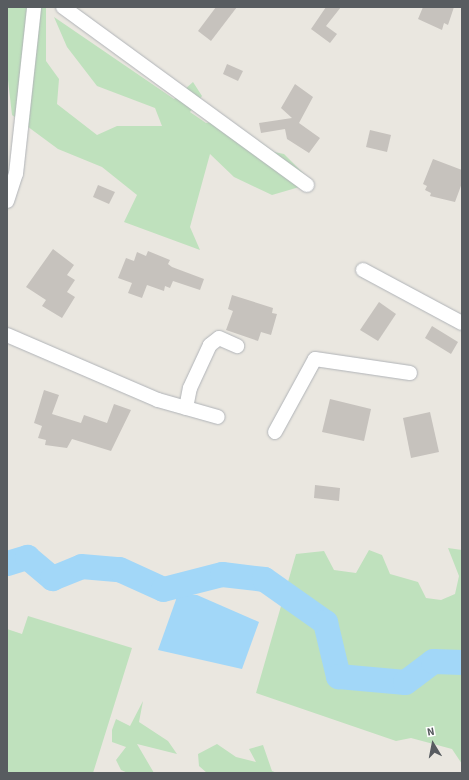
<!DOCTYPE html>
<html>
<head>
<meta charset="utf-8">
<style>
  body { margin:0 }
  #map { position:relative; width:469px; height:780px; overflow:hidden; background:#eae7e0; font-family:"Source Sans 3",sans-serif }
  div>[style] { position:absolute }
  .green>* { inset:0; background:#bfe1bd }
  .water>* { inset:0; background:#a2d7f8 }
  .river>* { height:25px; margin:-12.5px; padding:0 12.5px; transform-origin:12.5px; border-radius:12.5px; background:#a2d7f8 }
  .building>* { inset:0; background:#c6c2bd }
  .roads { filter:drop-shadow(0 0 1px #b0b3b7) drop-shadow(0 0 1px #b0b3b7) }
  .minor>* { height:14px; margin:-7px; padding:0 7px; transform-origin:7px; border-radius:7px; background:#fff }
  span { translate:-50% -50%; white-space:nowrap; text-align:center; line-height:1.15; -webkit-text-stroke:3px #fff; paint-order:stroke }
  .frame { position:absolute; inset:0; border:8px solid #585c60; pointer-events:none }
  .north { position:absolute; left:413px; top:724px; width:40px; height:40px; -webkit-text-stroke:3px #fff; paint-order:stroke; rotate:350deg; font-size:11px; font-weight:700; line-height:16px; text-align:center; color:#585c60 }
  .north::after { content:''; display:block; margin:auto; width:14px; height:18px; background:#585c60; clip-path:polygon(50% 0,100% 100%,50% 72%,0 100%) }
</style>
</head>
<body>
<div id="map">
  <div class="green">
    <i style="clip-path:polygon(7px 7px,46px 7px,46px 61px,59px 79px,57px 104px,97px 135px,117px 126px,162px 126px,155px 108px,97px 86px,67px 47px,54px 17px,174px 99px,193px 82px,202px 96px,190px 112px,206px 123px,227px 119px,236px 139px,260px 142px,274px 152px,284px 154px,313px 183px,272px 195px,234px 177px,210px 154px,190px 227px,200px 250px,124px 222px,137px 195px,102px 167px,58px 149px,12px 115px,7px 71px)"></i>
    <i style="clip-path:polygon(448px 548px,462px 550px,462px 764px,452px 749px,411px 738px,396px 741px,256px 693px,296px 554px,324px 551px,334px 570px,356px 573px,369px 550px,382px 555px,390px 574px,418px 582px,426px 598px,441px 600px,455px 594px,459px 576px)"></i>
    <i style="clip-path:polygon(28px 616px,132px 648px,93px 773px,7px 773px,7px 629px,22px 634px)"></i>
    <i style="clip-path:polygon(143px 701px,139px 722px,168px 741px,177px 754px,137px 744px,154px 773px,128px 773px,121px 770px,116px 760px,126px 747px,112px 742px,112px 730px,116px 719px,130px 726px)"></i>
    <i style="clip-path:polygon(217px 744px,236px 757px,256px 762px,249px 749px,263px 745px,272px 771px,277px 773px,207px 773px,199px 766px,198px 754px)"></i>
  </div>
  <div class="water">
    <i style="clip-path:polygon(178px 594px,197px 595px,259px 622px,242px 669px,158px 650px)"></i>
  </div>
  <div class="river">
    <i style="left:7px;top:563px;width:21px;rotate:-17deg"></i>
    <i style="left:27px;top:557px;width:33px;rotate:40deg"></i>
    <i style="left:52px;top:578px;width:31px;rotate:-22deg"></i>
    <i style="left:81px;top:566px;width:38px;rotate:5deg"></i>
    <i style="left:119px;top:569px;width:48px;rotate:24.4deg"></i>
    <i style="left:163px;top:589px;width:61px;rotate:-14.3deg"></i>
    <i style="left:222px;top:574px;width:42px;rotate:6.8deg"></i>
    <i style="left:264px;top:579px;width:75px;rotate:35.2deg"></i>
    <i style="left:325px;top:622px;width:56px;rotate:76.5deg"></i>
    <i style="left:338px;top:676px;width:67px;rotate:5.1deg"></i>
    <i style="left:405px;top:682px;width:35px;rotate:-37deg"></i>
    <i style="left:433px;top:661px;width:29px;rotate:2deg"></i>
  </div>
  <div class="building">
    <i style="clip-path:polygon(216px 7px,237px 7px,211px 41px,198px 31px)"></i>
    <i style="clip-path:polygon(326px 7px,341px 7px,326px 26px,337px 34px,330px 43px,311px 29px)"></i>
    <i style="clip-path:polygon(423px 7px,454px 7px,448px 25px,444px 23px,442px 30px,418px 19px)"></i>
    <i style="clip-path:polygon(227px 64px,243px 71px,238px 81px,223px 74px)"></i>
    <i style="clip-path:polygon(295px 84px,313px 97px,299px 123px,320px 138px,309px 153px,287px 139px,285px 129px,261px 133px,259px 123px,292px 118px,281px 108px)"></i>
    <i style="clip-path:polygon(370px 130px,391px 135px,387px 152px,366px 147px)"></i>
    <i style="clip-path:polygon(433px 159px,462px 170px,462px 183px,455px 202px,430px 196px,431px 193px,425px 190px,427px 186px,423px 184px)"></i>
    <i style="clip-path:polygon(98px 185px,115px 192px,109px 204px,93px 197px)"></i>
    <i style="clip-path:polygon(53px 249px,74px 265px,67px 275px,75px 280px,67px 292px,75px 297px,62px 318px,42px 306px,46px 300px,26px 287px)"></i>
    <i style="clip-path:polygon(148px 251px,170px 260px,168px 264px,172px 267px,204px 279px,200px 290px,173px 281px,170px 288px,165px 286px,164px 291px,147px 285px,142px 298px,128px 293px,132px 283px,118px 278px,126px 258px,134px 261px,137px 252px,146px 256px)"></i>
    <i style="clip-path:polygon(232px 295px,273px 308px,272px 313px,277px 314px,271px 335px,261px 332px,258px 341px,226px 330px,233px 311px,228px 309px)"></i>
    <i style="clip-path:polygon(379px 302px,396px 314px,378px 341px,360px 330px)"></i>
    <i style="clip-path:polygon(432px 326px,458px 342px,451px 354px,425px 338px)"></i>
    <i style="clip-path:polygon(44px 390px,59px 395px,52px 414px,81px 423px,84px 415px,107px 423px,114px 404px,131px 410px,111px 451px,72px 439px,67px 448px,45px 445px,46px 440px,38px 438px,42px 426px,34px 423px)"></i>
    <i style="clip-path:polygon(330px 399px,371px 409px,364px 441px,322px 432px)"></i>
    <i style="clip-path:polygon(430px 412px,439px 452px,411px 458px,403px 418px)"></i>
    <i style="clip-path:polygon(315px 485px,340px 488px,339px 501px,314px 498px)"></i>
  </div>
  <div class="roads">
    <div class="minor">
      <i style="left:63px;top:7px;width:302px;rotate:36.1deg"></i>
      <i style="left:7px;top:201px;width:28px;rotate:-72deg"></i>
      <i style="left:16px;top:174px;width:168px;rotate:-83.8deg"></i>
      <i style="left:363px;top:270px;width:112px;rotate:28.2deg"></i>
      <i style="left:7px;top:335px;width:164px;rotate:23.3deg"></i>
      <i style="left:158px;top:400px;width:62px;rotate:15.8deg"></i>
      <i style="left:186px;top:408px;width:20px;rotate:-79deg"></i>
      <i style="left:190px;top:388px;width:47px;rotate:-65.1deg"></i>
      <i style="left:210px;top:345px;width:11px;rotate:-38deg"></i>
      <i style="left:219px;top:338px;width:20px;rotate:24deg"></i>
      <i style="left:275px;top:432px;width:83px;rotate:-61.3deg"></i>
      <i style="left:315px;top:359px;width:96px;rotate:8.4deg"></i>
    </div>
  </div>
  <div class="frame"></div>
  <div class="north">N</div>
</div>
</body>
</html>
